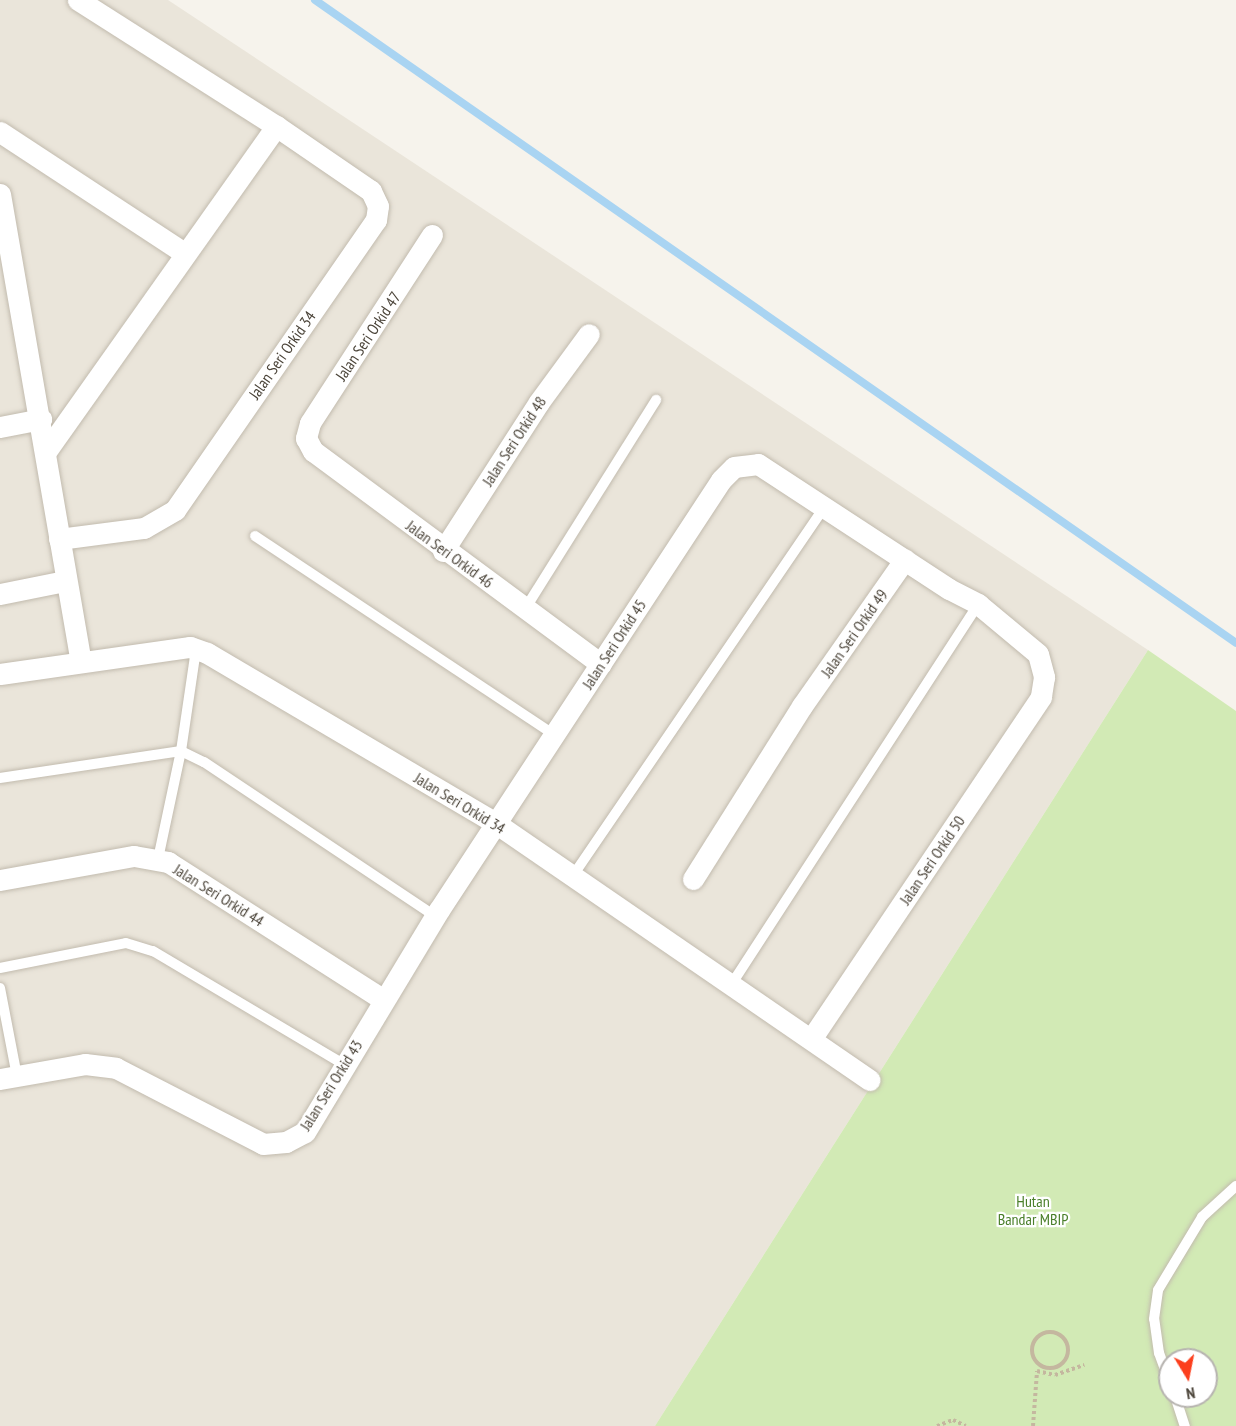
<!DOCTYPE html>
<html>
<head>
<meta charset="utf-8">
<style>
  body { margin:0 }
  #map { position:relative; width:1236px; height:1426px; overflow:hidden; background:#f6f3ec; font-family:"PT Sans Narrow",sans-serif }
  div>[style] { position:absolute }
  .residential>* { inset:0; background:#eae5da }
  .green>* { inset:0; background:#d2eab5 }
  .stream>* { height:8px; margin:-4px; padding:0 4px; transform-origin:4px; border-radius:4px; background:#a9d4f2 }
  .path>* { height:4px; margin-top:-2px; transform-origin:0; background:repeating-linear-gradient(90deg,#c4b79f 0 3px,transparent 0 6px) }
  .path>.ring { margin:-2px; padding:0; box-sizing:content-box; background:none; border:4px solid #c4b79f; border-radius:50% }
  .roads { filter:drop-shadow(0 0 2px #c2bbae) drop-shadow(0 0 2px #c2bbae) }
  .lane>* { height:10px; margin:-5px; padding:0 5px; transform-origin:5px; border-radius:5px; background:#fff }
  .street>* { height:21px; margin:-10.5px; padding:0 10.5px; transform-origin:10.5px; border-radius:10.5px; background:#fff }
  span { translate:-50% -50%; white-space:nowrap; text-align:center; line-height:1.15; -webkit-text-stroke:4.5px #fff; paint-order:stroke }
  .street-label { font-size:16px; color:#4b4439 }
  .park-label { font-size:16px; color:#4a7f2a }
  .north { position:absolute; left:1158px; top:1348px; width:60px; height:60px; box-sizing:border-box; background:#fff; border:2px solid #b7b4b0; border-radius:50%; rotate:170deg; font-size:16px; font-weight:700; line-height:24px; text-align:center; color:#4b4439 }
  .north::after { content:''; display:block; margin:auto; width:21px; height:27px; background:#fc3f1d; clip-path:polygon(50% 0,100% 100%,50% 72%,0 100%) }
</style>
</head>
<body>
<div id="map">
  <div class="residential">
    <i style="clip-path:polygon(0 0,168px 0,1148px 650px,655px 1426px,0 1426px)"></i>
  </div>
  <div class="green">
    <i style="clip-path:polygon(evenodd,1148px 650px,1236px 711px,1236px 1426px,655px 1426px,1148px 650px,1170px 1360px,1206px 1360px,1206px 1396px,1170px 1396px,1170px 1360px)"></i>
  </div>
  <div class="stream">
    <i style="left:315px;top:0;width:1123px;rotate:34.92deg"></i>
  </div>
  <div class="path">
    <i class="ring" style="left:1032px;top:1332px;width:32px;height:32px"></i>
    <i style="left:937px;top:1426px;width:17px;rotate:-21deg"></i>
    <i style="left:953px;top:1420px;width:14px;rotate:25deg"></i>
    <i style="left:1033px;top:1426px;width:55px;rotate:-85.8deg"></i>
    <i style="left:1037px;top:1371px;width:18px;rotate:13deg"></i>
    <i style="left:1055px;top:1375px;width:31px;rotate:-19deg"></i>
  </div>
  <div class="roads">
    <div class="lane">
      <i style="left:255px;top:536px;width:359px;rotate:33.6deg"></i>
      <i style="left:525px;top:609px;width:247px;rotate:-57.9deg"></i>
      <i style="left:0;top:778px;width:183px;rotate:-8.5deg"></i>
      <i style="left:181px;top:751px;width:25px;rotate:26deg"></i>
      <i style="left:204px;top:762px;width:278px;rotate:33.7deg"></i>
      <i style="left:158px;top:859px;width:110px;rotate:-78deg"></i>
      <i style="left:181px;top:751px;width:103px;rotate:-81.6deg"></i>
      <i style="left:572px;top:877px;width:449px;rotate:-55.7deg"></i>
      <i style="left:0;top:968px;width:128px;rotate:-11.2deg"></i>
      <i style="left:126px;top:943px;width:28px;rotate:17deg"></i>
      <i style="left:153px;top:951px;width:223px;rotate:30.7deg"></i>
      <i style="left:731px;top:985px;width:454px;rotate:-57deg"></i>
      <i style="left:0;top:988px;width:90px;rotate:79.1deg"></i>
      <i style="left:1170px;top:1383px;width:32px;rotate:-110deg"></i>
      <i style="left:1159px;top:1353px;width:34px;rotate:-98deg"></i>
      <i style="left:1154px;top:1319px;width:29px;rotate:-82deg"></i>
      <i style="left:1158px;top:1290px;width:85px;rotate:-58.9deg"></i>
      <i style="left:1202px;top:1217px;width:46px;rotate:-42.4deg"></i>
      <i style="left:1175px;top:1396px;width:32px;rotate:72deg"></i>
    </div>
    <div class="street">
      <i style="left:0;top:132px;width:220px;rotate:33.3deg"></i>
      <i style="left:0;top:194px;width:475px;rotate:80.2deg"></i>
      <i style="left:432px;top:235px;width:224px;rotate:123deg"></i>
      <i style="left:310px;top:423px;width:16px;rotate:105deg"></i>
      <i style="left:306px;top:438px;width:15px;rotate:62deg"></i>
      <i style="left:313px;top:451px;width:358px;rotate:36.5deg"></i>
      <i style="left:0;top:427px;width:42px;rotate:-11deg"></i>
      <i style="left:47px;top:450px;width:397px;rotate:-54.7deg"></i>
      <i style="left:59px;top:539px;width:86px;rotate:-7.4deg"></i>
      <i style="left:144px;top:528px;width:36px;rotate:-30deg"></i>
      <i style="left:175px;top:510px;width:353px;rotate:-55.3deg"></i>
      <i style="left:376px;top:220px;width:14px;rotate:-82deg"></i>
      <i style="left:378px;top:206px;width:17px;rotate:-115deg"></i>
      <i style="left:371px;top:191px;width:115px;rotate:-145.6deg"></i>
      <i style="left:276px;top:126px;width:235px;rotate:-147.5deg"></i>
      <i style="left:443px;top:551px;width:177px;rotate:-57.2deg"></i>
      <i style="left:539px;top:402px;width:84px;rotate:-53.7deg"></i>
      <i style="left:0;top:594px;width:66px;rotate:-11.3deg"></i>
      <i style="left:0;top:674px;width:192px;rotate:-8.1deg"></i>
      <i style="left:190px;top:647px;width:18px;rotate:19deg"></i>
      <i style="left:207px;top:653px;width:337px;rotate:30.5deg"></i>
      <i style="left:497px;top:824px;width:452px;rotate:34.5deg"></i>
      <i style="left:693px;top:879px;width:204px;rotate:-57.8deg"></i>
      <i style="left:802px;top:706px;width:179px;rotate:-55deg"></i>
      <i style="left:0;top:880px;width:136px;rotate:-10.2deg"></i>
      <i style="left:134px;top:856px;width:35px;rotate:10deg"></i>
      <i style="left:168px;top:862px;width:256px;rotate:32.6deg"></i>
      <i style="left:0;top:1079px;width:86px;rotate:-10deg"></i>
      <i style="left:85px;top:1064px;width:31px;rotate:7deg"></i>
      <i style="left:116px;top:1068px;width:165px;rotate:27.3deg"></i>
      <i style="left:263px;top:1144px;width:23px;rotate:-5deg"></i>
      <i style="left:286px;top:1142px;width:21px;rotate:-28deg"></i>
      <i style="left:305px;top:1132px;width:259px;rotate:-58.9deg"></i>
      <i style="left:439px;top:910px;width:514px;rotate:-56.74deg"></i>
      <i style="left:721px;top:480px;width:18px;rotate:-45deg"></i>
      <i style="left:734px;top:467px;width:24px;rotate:-7deg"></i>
      <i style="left:758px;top:464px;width:228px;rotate:33.2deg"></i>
      <i style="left:949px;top:589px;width:33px;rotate:27deg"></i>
      <i style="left:978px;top:604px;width:78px;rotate:39.8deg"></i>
      <i style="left:1038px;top:654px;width:24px;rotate:75deg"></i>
      <i style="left:1044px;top:677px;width:20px;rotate:99deg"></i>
      <i style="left:1041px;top:697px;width:412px;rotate:123.9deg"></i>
    </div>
  </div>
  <div class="street-label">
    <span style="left:368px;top:336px;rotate:-56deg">Jalan Seri Orkid 47</span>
    <span style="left:282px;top:355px;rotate:-55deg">Jalan Seri Orkid 34</span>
    <span style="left:514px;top:441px;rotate:-57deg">Jalan Seri Orkid 48</span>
    <span style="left:450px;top:554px;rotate:36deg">Jalan Seri Orkid 46</span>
    <span style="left:854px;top:633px;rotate:-55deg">Jalan Seri Orkid 49</span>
    <span style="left:614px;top:644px;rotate:-57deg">Jalan Seri Orkid 45</span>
    <span style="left:460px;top:803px;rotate:31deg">Jalan Seri Orkid 34</span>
    <span style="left:932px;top:860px;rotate:-56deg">Jalan Seri Orkid 50</span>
    <span style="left:219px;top:895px;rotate:32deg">Jalan Seri Orkid 44</span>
    <span style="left:331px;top:1085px;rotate:-58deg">Jalan Seri Orkid 43</span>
  </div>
  <div class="park-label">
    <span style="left:1033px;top:1210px">Hutan<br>Bandar MBIP</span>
  </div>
  <div class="north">N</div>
</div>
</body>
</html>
